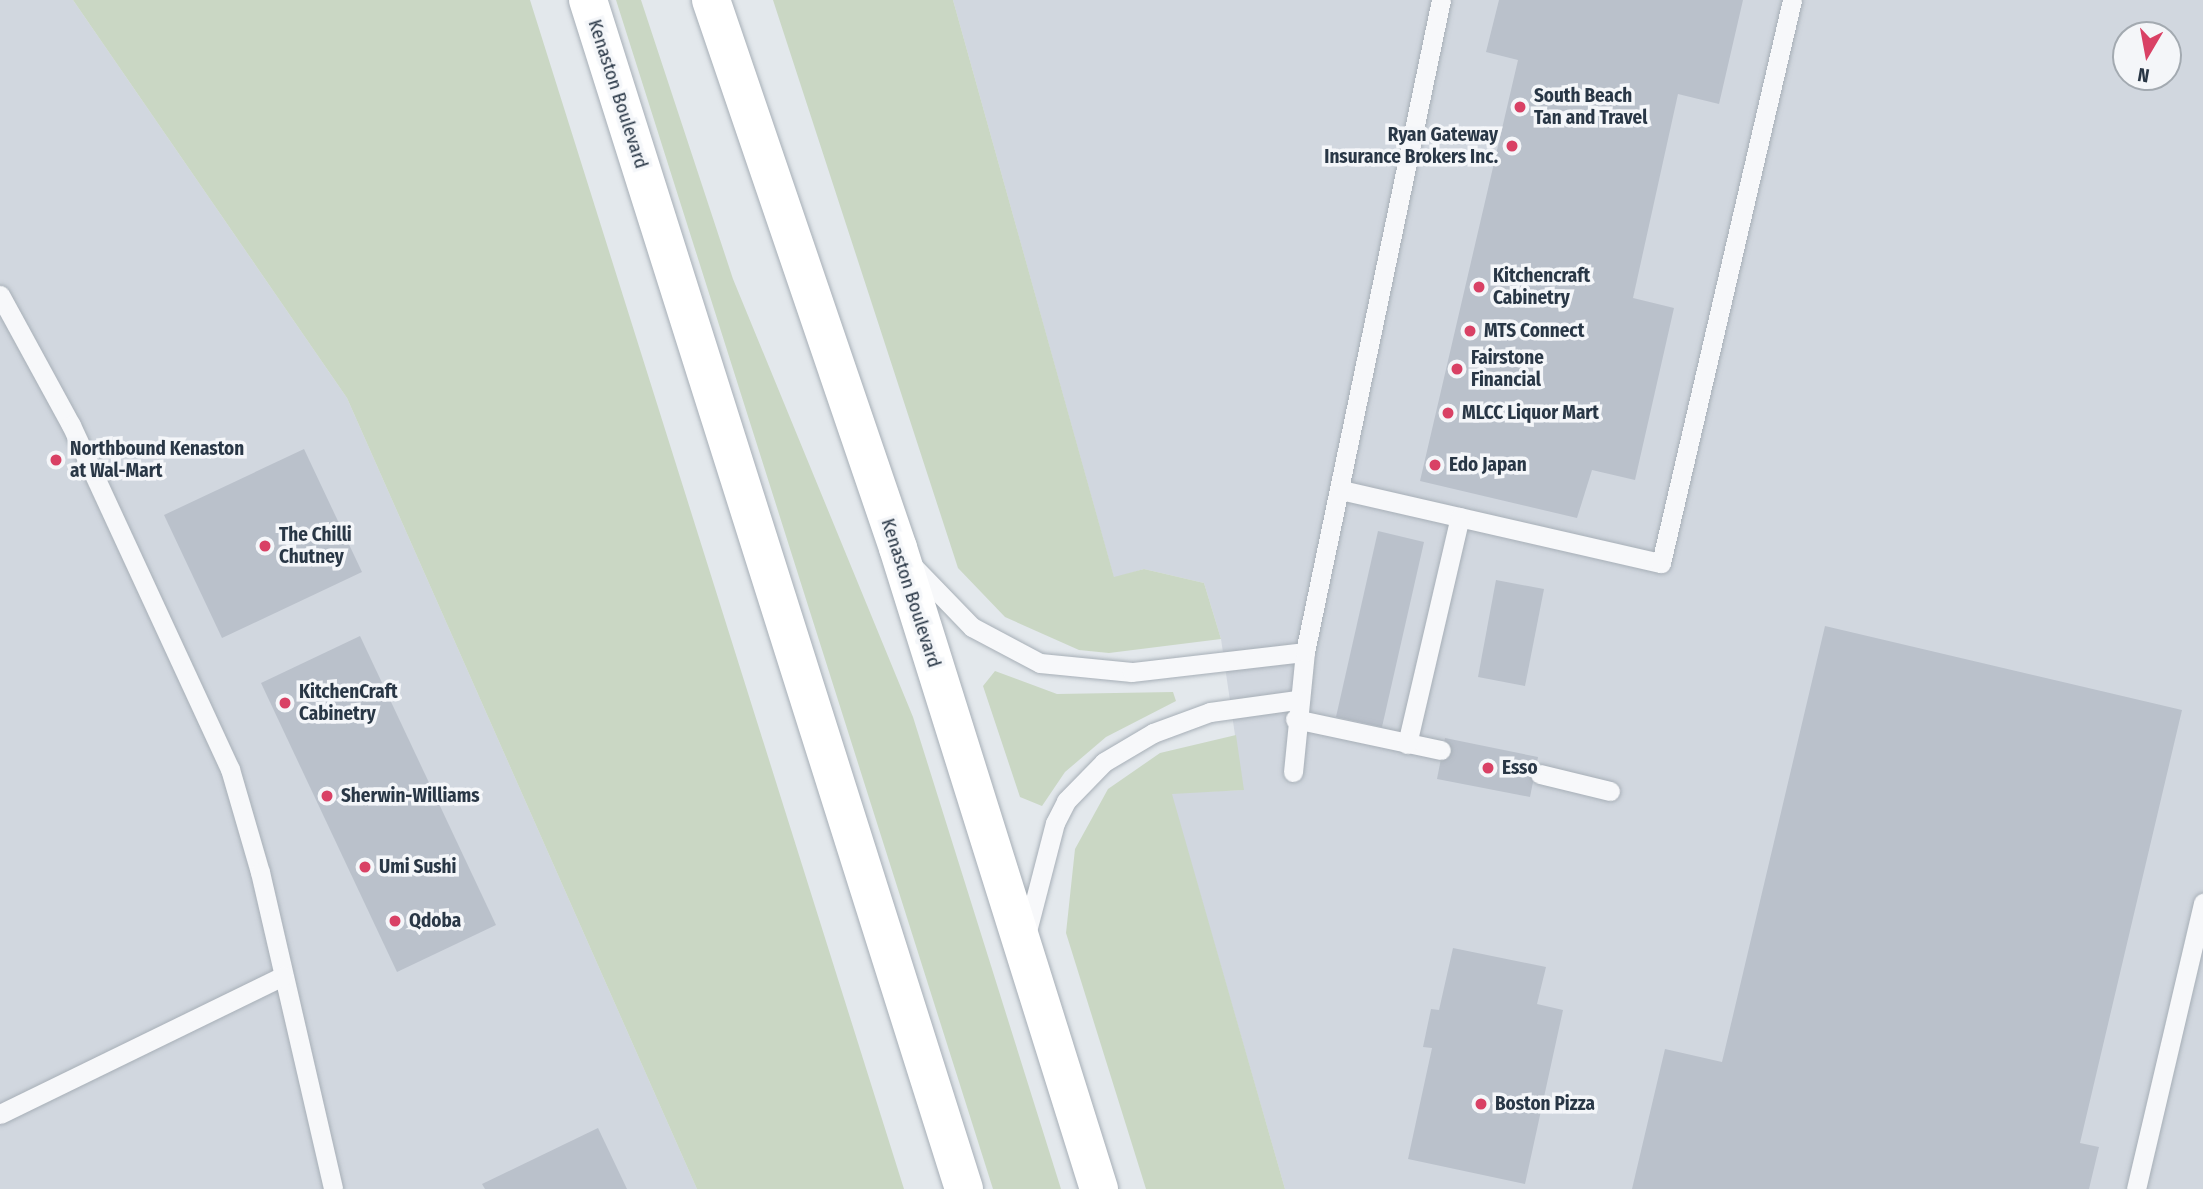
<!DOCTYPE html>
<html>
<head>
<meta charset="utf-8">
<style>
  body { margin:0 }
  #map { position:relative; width:2203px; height:1189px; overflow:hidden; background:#e3e8ec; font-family:"Fira Sans Condensed",sans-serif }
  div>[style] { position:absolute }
  .built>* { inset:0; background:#d1d7df }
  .green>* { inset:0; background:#cad7c4 }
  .building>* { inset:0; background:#bac1cb }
  .roads { filter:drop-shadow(0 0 2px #a7afb7) drop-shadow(0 0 2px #a7afb7) }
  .service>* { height:19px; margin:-9.5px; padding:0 9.5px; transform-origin:9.5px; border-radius:9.5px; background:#f7f8fa }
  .primary>* { height:38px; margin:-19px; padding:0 19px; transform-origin:19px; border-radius:19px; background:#fff }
  .dots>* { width:19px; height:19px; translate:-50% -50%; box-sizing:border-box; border:4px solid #f4f6f9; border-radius:50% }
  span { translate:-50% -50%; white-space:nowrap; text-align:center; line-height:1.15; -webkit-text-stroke:7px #f4f6f9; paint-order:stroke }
  .street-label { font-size:19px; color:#293746 }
  .poi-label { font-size:19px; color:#293746; font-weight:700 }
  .left { translate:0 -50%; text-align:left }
  .right { translate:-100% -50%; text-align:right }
  .north { position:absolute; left:2112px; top:21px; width:70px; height:70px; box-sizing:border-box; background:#f4f6f9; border:2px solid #a3aab1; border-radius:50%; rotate:190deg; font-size:19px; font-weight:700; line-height:28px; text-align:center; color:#293746 }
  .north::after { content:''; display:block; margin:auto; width:24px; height:32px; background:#d94165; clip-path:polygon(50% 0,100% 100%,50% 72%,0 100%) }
</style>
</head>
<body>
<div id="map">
  <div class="built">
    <i style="clip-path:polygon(0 0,73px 0,347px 398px,697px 1189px,0 1189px)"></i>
    <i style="clip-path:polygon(evenodd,953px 0,2203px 0,2203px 1189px,1285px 1189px,1171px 793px,1243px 790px,1221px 639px,1204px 583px,1144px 569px,1114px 578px,953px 0,2126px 35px,2168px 35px,2168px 77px,2126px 77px,2126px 35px)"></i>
  </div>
  <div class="green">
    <i style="clip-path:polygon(73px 0,530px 0,904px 1189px,697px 1189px,347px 398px)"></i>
    <i style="clip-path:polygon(616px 0,641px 0,733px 279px,913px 717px,1061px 1189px,993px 1189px)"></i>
    <i style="clip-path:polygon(773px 0,953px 0,1114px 577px,1144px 569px,1204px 583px,1221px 639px,1109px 653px,1079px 650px,1005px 617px,958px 568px)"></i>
    <i style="clip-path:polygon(995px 671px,1057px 694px,1173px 692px,1176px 701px,1106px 737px,1065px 772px,1042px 806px,1020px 797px,983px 686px)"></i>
    <i style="clip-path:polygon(1236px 735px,1244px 790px,1172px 794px,1285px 1189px,1146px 1189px,1066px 933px,1075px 849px,1108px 789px,1160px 753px)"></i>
  </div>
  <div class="building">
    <i style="clip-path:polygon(1499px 0,1743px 0,1719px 104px,1678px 94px,1633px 298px,1674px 308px,1635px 480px,1592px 470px,1577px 518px,1420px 481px,1518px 60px,1486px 52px)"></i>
    <i style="clip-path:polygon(304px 449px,362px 572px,222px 638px,164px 515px)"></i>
    <i style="clip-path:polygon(1378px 531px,1424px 542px,1382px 727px,1336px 717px)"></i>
    <i style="clip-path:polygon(1496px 580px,1544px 589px,1525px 686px,1478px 677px)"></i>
    <i style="clip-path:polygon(1825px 626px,2182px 710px,2080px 1143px,2099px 1147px,2089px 1189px,1632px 1189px,1665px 1049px,1722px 1062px)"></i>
    <i style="clip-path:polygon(360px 636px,496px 925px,397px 972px,261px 683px)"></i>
    <i style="clip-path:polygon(1445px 738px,1538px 757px,1530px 797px,1437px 779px)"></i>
    <i style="clip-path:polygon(1453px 948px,1546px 967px,1537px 1004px,1563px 1010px,1525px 1184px,1408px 1159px,1432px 1048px,1423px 1047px,1431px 1009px,1439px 1010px)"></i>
    <i style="clip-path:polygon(598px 1128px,627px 1189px,485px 1189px,482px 1184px)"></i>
  </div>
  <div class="roads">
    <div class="service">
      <i style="left:0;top:295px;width:148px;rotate:61.4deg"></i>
      <i style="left:71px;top:425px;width:379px;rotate:65.2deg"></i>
      <i style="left:230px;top:769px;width:107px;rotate:73.8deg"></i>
      <i style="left:260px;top:872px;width:325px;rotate:77deg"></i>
      <i style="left:1341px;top:490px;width:328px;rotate:12.9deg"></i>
      <i style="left:1661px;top:563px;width:578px;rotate:-76.9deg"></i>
      <i style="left:913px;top:566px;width:85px;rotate:46deg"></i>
      <i style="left:972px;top:627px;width:77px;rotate:27.9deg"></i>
      <i style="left:1040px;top:663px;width:92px;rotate:5.6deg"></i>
      <i style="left:1132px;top:672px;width:174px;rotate:-6.6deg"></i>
      <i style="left:1295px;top:719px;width:149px;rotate:12deg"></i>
      <i style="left:1407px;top:744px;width:233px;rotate:-76.9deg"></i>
      <i style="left:1293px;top:772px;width:121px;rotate:-84.3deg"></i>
      <i style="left:1305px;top:652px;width:666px;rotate:-78.22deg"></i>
      <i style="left:1540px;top:774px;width:72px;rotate:13.7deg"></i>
      <i style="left:1027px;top:931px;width:112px;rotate:-75.5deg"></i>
      <i style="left:1055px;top:823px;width:25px;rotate:-63deg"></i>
      <i style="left:1066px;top:801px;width:54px;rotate:-45.7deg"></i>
      <i style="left:1104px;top:762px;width:57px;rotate:-30.6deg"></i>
      <i style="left:1153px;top:733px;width:61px;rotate:-20.2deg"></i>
      <i style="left:1210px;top:712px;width:88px;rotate:-7.9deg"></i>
      <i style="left:0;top:1114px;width:315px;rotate:-26deg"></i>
      <i style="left:2136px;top:1189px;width:294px;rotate:-76.8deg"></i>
    </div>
    <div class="primary">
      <i style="left:588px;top:0;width:1247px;rotate:72.45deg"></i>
      <i style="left:711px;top:0;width:579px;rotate:71.16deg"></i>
      <i style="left:898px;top:548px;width:672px;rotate:72.59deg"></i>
    </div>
  </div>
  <div class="dots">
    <i style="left:1520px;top:107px;background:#d94165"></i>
    <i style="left:1512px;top:146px;background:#d94165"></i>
    <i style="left:1479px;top:287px;background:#d94165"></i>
    <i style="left:1470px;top:331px;background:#d94165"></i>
    <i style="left:1457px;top:369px;background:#d94165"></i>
    <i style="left:1448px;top:413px;background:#d94165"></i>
    <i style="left:56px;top:460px;background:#d94165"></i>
    <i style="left:1435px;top:465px;background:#d94165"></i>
    <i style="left:265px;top:546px;background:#d94165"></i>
    <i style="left:285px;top:703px;background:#d94165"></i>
    <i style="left:1488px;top:768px;background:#d94165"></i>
    <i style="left:327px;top:796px;background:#d94165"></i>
    <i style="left:365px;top:867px;background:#d94165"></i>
    <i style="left:395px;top:921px;background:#d94165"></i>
    <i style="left:1481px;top:1104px;background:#d94165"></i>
  </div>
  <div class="street-label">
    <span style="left:618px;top:94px;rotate:72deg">Kenaston Boulevard</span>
    <span style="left:911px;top:593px;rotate:72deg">Kenaston Boulevard</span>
  </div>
  <div class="poi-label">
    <span class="left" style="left:1534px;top:107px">South Beach<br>Tan and Travel</span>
    <span class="right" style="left:1498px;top:146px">Ryan Gateway<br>Insurance Brokers Inc.</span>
    <span class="left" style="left:1493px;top:287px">Kitchencraft<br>Cabinetry</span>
    <span class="left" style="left:1484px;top:331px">MTS Connect</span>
    <span class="left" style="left:1471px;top:369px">Fairstone<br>Financial</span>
    <span class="left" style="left:1462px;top:413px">MLCC Liquor Mart</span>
    <span class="left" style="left:70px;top:460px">Northbound Kenaston<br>at Wal-Mart</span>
    <span class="left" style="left:1449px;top:465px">Edo Japan</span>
    <span class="left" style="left:279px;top:546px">The Chilli<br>Chutney</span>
    <span class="left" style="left:299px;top:703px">KitchenCraft<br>Cabinetry</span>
    <span class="left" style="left:1502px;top:768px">Esso</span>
    <span class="left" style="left:341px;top:796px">Sherwin-Williams</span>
    <span class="left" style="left:379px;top:867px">Umi Sushi</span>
    <span class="left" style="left:409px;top:921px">Qdoba</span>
    <span class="left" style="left:1495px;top:1104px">Boston Pizza</span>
  </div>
  <div class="north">N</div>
</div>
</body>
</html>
